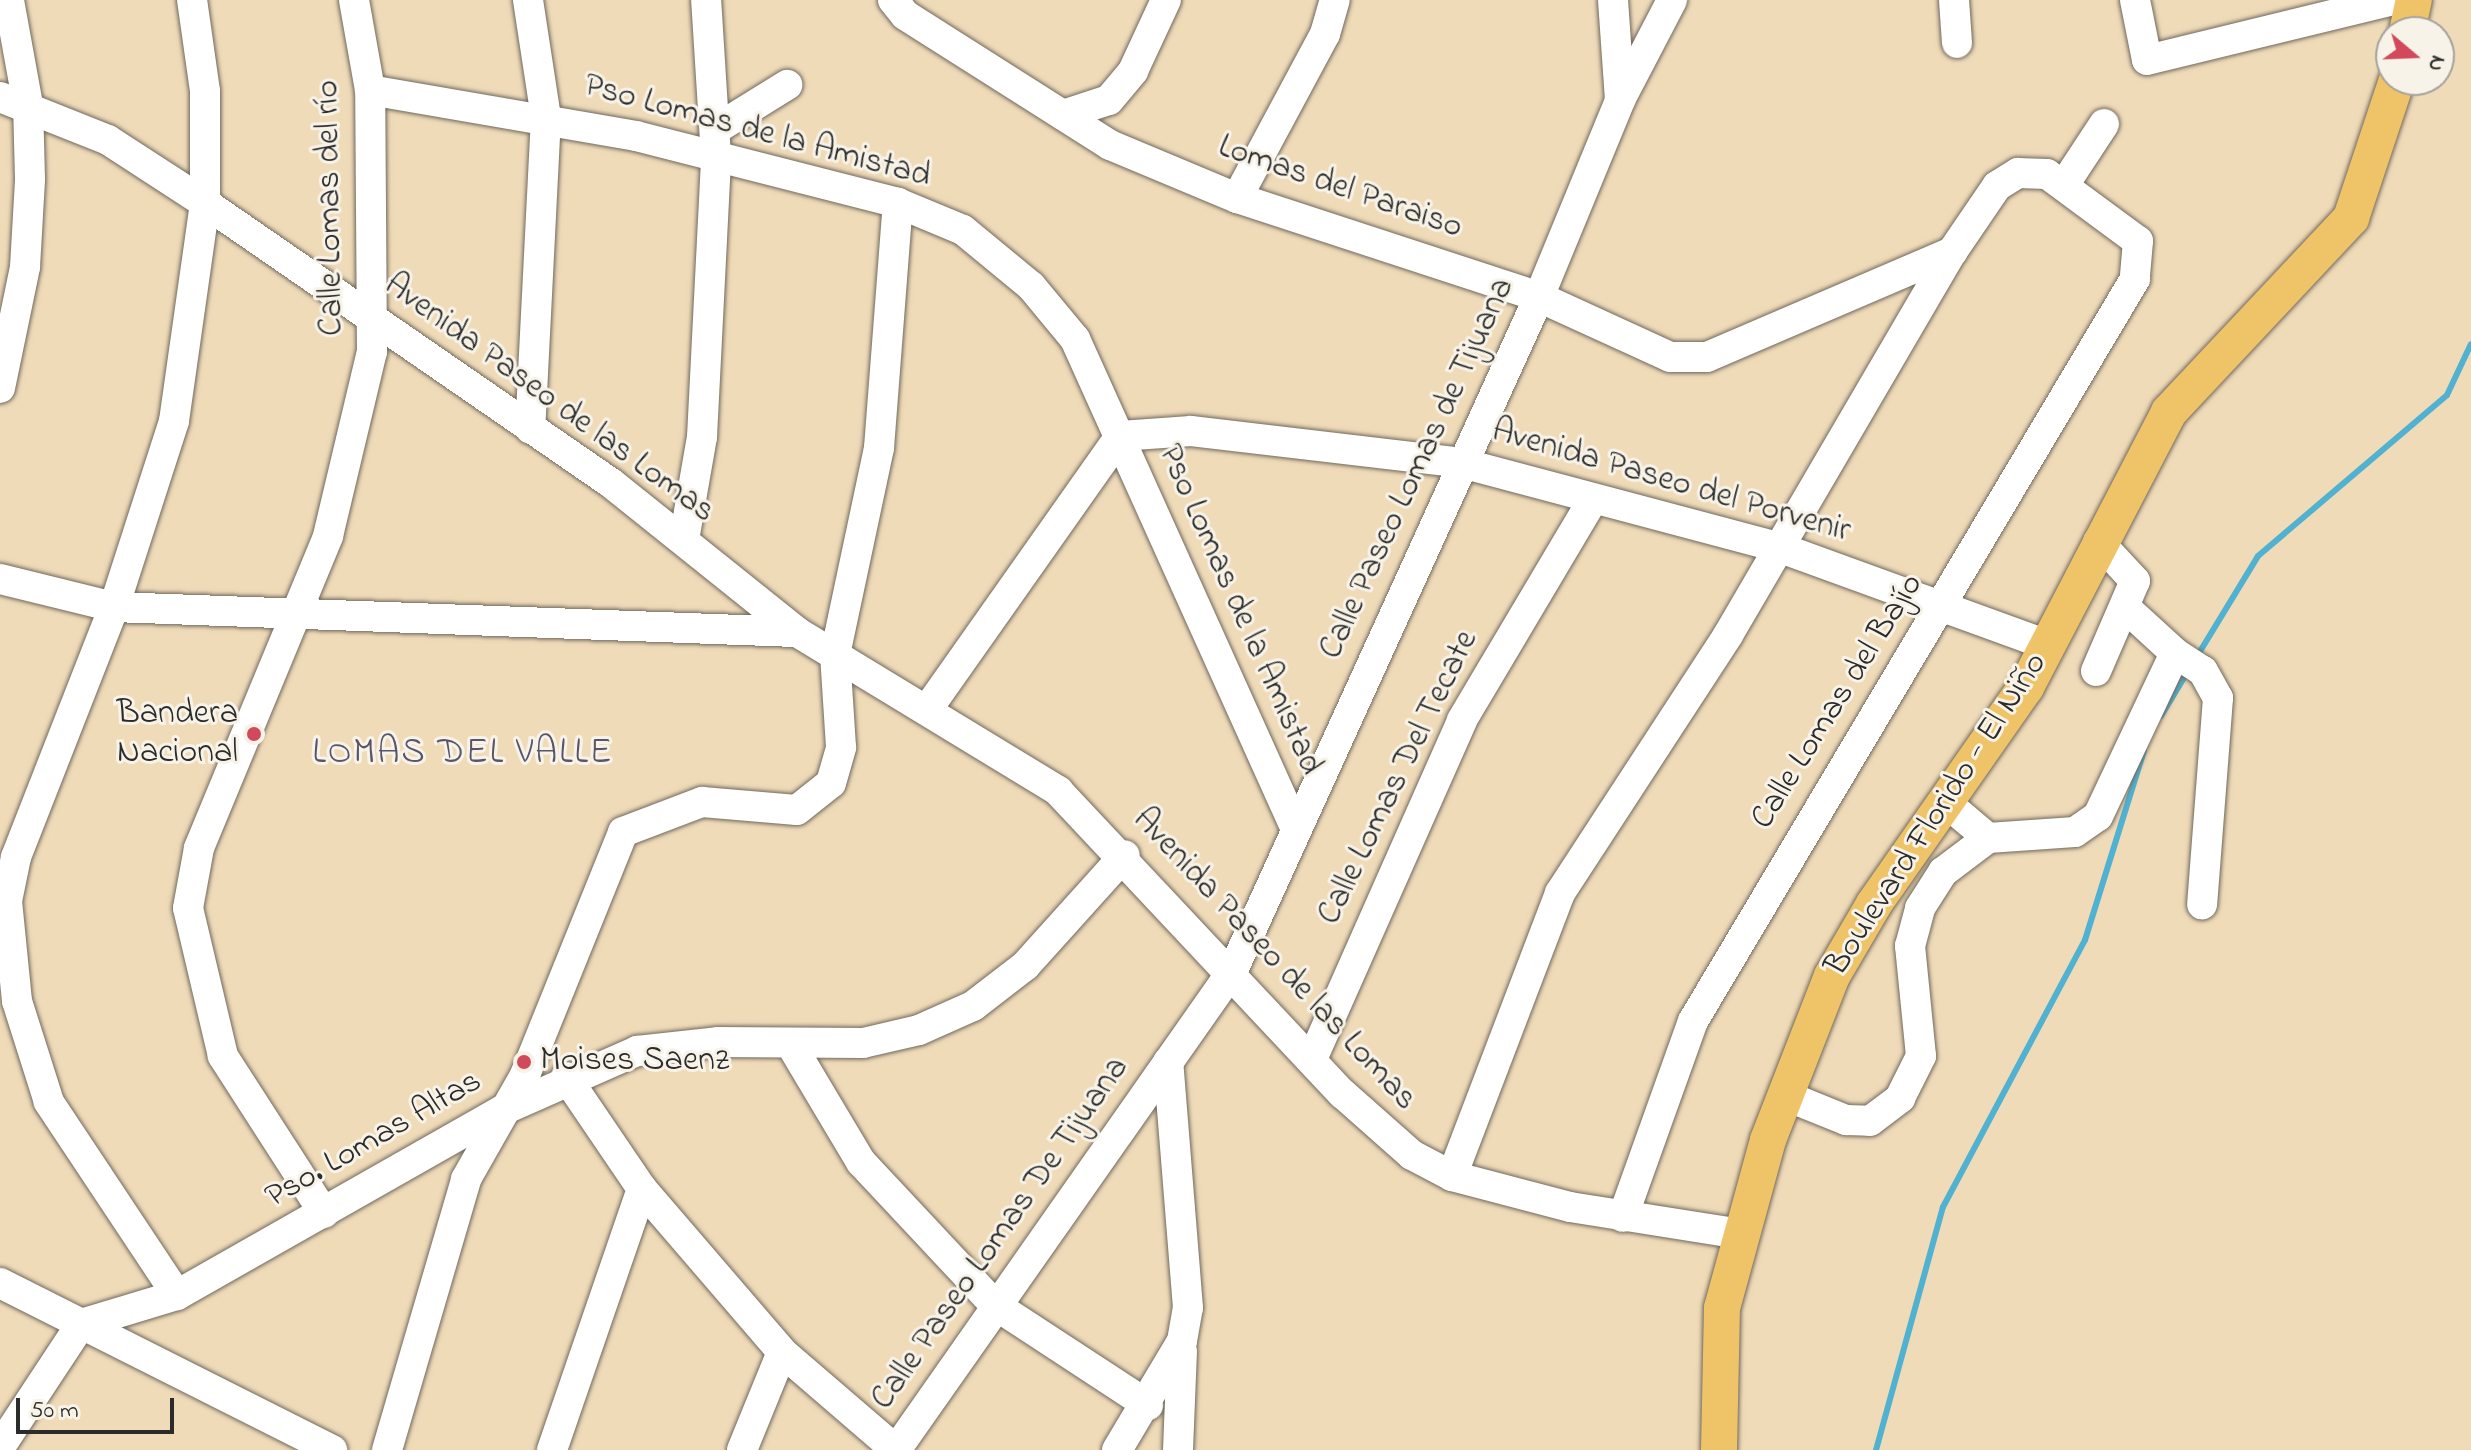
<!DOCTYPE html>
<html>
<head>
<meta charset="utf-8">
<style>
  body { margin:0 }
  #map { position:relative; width:2471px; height:1450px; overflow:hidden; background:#f0dbb9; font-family:"Indie Flower",sans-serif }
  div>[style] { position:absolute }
  .stream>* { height:6px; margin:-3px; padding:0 3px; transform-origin:3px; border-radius:3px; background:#51b1d0 }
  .roads { filter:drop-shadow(0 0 2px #70695d) drop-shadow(0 0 2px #70695d) }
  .minor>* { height:30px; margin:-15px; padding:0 15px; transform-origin:15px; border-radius:15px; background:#fff }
  .major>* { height:36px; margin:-18px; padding:0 18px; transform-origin:18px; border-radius:18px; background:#efc469 }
  .dots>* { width:22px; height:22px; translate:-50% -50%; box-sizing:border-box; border:4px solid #f7f3e8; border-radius:50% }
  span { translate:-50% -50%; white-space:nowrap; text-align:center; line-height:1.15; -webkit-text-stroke:6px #f7f3e8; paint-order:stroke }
  .street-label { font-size:34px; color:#2b2b2b }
  .poi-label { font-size:34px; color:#2b2b2b }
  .right { translate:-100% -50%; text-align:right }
  .left { translate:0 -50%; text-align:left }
  .neighbourhood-label { font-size:36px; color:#58556b; letter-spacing:2px }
  .north { position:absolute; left:2375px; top:16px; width:80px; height:80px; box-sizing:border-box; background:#f7f3e8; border:2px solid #a5a39c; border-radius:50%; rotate:109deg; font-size:22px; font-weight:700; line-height:32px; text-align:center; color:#2b2b2b }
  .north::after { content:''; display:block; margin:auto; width:28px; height:36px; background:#d1495b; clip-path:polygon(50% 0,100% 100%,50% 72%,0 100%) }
  .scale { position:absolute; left:16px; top:1398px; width:158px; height:36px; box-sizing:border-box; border:4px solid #2b2b2b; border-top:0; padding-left:10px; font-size:24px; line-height:28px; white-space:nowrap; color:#2b2b2b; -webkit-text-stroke:6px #f7f3e8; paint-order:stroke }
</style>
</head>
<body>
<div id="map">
  <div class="stream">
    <i style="left:2196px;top:658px;width:119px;rotate:-58.7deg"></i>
    <i style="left:2258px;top:556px;width:248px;rotate:-40.4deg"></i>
    <i style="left:2447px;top:395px;width:56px;rotate:-64.8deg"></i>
    <i style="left:2161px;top:716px;width:52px;rotate:-59deg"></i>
    <i style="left:1876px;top:1450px;width:252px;rotate:-74.6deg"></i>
    <i style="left:1943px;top:1207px;width:302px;rotate:-62deg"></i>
    <i style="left:2085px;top:940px;width:198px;rotate:-72.7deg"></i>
  </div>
  <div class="roads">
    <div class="minor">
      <i style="left:528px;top:0;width:118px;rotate:81.3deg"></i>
      <i style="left:546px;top:117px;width:312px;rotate:92.9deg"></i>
      <i style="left:893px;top:0;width:19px;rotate:51deg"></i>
      <i style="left:905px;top:15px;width:243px;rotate:32.4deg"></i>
      <i style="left:1110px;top:145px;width:138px;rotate:22.7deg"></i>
      <i style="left:1237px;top:198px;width:318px;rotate:18.1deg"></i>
      <i style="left:1539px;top:297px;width:144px;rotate:24.6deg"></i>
      <i style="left:1670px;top:357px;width:37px"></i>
      <i style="left:1707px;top:357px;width:267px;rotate:-23.2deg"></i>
      <i style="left:1613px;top:0;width:100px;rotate:86deg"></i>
      <i style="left:1954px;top:0;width:43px;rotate:86deg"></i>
      <i style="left:2135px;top:0;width:61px;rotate:78.7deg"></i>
      <i style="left:2147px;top:60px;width:253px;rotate:-13.7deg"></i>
      <i style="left:370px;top:90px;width:270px;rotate:9.8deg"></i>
      <i style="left:636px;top:136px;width:270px;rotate:14.3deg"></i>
      <i style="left:898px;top:203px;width:70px;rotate:22.6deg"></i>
      <i style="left:963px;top:230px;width:88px;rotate:39.5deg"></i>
      <i style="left:1031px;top:286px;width:69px;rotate:50.3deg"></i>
      <i style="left:1075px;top:339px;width:533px;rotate:65.74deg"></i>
      <i style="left:0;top:97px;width:116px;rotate:21.7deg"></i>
      <i style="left:108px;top:140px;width:116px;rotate:33deg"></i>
      <i style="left:205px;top:203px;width:493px;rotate:34.6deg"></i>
      <i style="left:611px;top:483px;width:238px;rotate:38.7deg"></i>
      <i style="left:797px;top:632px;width:306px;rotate:31.3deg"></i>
      <i style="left:1058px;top:791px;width:416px;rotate:46.8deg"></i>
      <i style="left:1343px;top:1094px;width:92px;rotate:41.5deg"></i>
      <i style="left:1412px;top:1155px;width:45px;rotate:27.7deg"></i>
      <i style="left:1452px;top:1176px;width:122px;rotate:14.7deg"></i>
      <i style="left:1570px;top:1207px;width:172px;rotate:9deg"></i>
      <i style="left:1063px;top:115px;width:48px;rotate:-18.1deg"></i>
      <i style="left:1109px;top:100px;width:38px;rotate:-50deg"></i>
      <i style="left:1133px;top:71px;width:78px;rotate:-65.1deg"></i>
      <i style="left:716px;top:129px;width:84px;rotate:-31.8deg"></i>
      <i style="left:2064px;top:185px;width:73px;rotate:-56.7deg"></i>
      <i style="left:1237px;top:198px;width:186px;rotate:-61.8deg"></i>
      <i style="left:1325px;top:34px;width:35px;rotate:-74deg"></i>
      <i style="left:0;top:388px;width:124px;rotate:-78.3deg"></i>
      <i style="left:25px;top:267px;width:88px;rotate:-86.7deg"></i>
      <i style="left:30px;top:179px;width:74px;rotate:-91.5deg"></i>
      <i style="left:28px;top:105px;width:107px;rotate:-100.3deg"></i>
      <i style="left:1120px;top:436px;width:71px;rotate:-4deg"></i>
      <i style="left:1191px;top:431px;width:273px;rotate:6.7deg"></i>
      <i style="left:1462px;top:463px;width:327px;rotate:14.9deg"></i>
      <i style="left:1778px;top:547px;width:286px;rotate:20deg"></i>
      <i style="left:684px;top:540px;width:105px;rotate:-80.1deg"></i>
      <i style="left:702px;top:437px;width:280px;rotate:-87.1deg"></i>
      <i style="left:716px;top:157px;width:157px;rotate:-93.6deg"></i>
      <i style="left:0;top:579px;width:117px;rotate:13.8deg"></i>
      <i style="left:114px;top:607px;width:683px;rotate:2.1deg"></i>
      <i style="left:2127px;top:609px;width:65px;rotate:42.5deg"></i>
      <i style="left:2096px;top:671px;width:98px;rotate:-66.6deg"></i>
      <i style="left:2135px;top:581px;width:54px;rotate:-132.8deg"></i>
      <i style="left:929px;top:707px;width:332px;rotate:-54.8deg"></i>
      <i style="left:1944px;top:801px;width:57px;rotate:40.1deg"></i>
      <i style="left:793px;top:1048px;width:133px;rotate:59.2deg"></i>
      <i style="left:861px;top:1162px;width:196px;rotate:46.9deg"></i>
      <i style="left:995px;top:1305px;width:183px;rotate:33.2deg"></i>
      <i style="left:1313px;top:1057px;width:368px;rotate:-66.1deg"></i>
      <i style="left:1462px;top:720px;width:257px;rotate:-59.3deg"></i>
      <i style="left:566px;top:1077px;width:135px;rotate:55.8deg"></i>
      <i style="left:642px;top:1189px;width:215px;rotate:49.3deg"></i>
      <i style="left:782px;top:1352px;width:150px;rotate:40.7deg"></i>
      <i style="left:896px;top:1450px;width:586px;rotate:-54.93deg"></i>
      <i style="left:1233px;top:970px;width:739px;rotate:-65.55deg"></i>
      <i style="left:1539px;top:297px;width:213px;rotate:-67.6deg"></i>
      <i style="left:1620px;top:100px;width:113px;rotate:-62.5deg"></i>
      <i style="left:1784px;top:1095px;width:67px;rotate:22deg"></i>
      <i style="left:1846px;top:1120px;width:24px;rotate:2deg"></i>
      <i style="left:1870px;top:1121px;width:38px;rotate:-37deg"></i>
      <i style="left:1900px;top:1098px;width:47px;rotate:-63.4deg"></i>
      <i style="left:1921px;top:1056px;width:111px;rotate:-95.7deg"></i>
      <i style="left:1910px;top:946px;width:39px;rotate:-75deg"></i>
      <i style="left:1920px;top:908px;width:43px;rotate:-57.4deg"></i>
      <i style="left:1943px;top:872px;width:56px;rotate:-37.1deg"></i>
      <i style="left:1988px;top:838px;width:87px;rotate:-3.9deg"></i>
      <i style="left:2075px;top:832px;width:28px;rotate:-35deg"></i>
      <i style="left:2098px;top:816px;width:180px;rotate:-64.7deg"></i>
      <i style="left:2175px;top:653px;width:33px;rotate:33deg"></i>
      <i style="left:2203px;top:671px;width:31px;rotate:61deg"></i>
      <i style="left:2218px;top:698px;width:207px;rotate:94.4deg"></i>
      <i style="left:1452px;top:1176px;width:303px;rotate:-69.1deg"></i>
      <i style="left:1560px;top:893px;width:308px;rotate:-56.9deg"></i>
      <i style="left:1728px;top:635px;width:444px;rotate:-59.7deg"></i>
      <i style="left:1952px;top:252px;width:80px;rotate:-55.7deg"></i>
      <i style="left:1997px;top:186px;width:25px;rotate:-32deg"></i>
      <i style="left:2018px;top:173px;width:29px;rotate:2deg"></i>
      <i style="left:2047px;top:174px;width:113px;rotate:36.4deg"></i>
      <i style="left:2138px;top:241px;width:38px;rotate:95deg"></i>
      <i style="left:2135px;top:279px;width:864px;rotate:120.78deg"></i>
      <i style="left:1693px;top:1021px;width:208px;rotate:109.7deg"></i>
      <i style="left:324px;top:1213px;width:187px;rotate:-122.8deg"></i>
      <i style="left:223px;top:1056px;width:152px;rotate:-103.3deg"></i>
      <i style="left:188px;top:908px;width:61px;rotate:-79.6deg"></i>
      <i style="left:199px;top:848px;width:338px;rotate:-67.5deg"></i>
      <i style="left:328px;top:536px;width:189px;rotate:-76.6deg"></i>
      <i style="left:372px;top:352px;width:262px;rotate:-90.4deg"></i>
      <i style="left:370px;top:90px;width:91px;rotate:-100.1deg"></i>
      <i style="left:0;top:1283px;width:372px;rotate:26.7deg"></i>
      <i style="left:177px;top:1295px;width:232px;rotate:-123.6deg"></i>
      <i style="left:49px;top:1102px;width:106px;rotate:-107.6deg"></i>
      <i style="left:17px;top:1001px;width:100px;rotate:-95.7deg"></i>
      <i style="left:7px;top:901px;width:45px;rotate:-78.4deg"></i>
      <i style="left:16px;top:857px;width:269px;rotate:-68.6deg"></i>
      <i style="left:114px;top:607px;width:195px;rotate:-72.1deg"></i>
      <i style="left:174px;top:421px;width:220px;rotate:-81.9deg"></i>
      <i style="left:205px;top:203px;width:112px;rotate:-90deg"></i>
      <i style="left:205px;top:91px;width:92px;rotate:-98.1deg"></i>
      <i style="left:0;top:1447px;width:147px;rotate:-56.6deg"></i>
      <i style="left:81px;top:1324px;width:100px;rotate:-16.8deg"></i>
      <i style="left:177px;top:1295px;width:373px;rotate:-29.6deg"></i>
      <i style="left:501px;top:1111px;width:149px;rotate:-23.8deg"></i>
      <i style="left:637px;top:1051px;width:81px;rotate:-6.3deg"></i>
      <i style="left:718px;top:1042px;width:145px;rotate:0.4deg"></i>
      <i style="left:863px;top:1043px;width:57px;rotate:-13.1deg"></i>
      <i style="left:919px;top:1030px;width:59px;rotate:-24deg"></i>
      <i style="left:973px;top:1006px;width:66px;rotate:-37.6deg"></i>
      <i style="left:1025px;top:966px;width:149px;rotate:-48deg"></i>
      <i style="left:387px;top:1450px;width:282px;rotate:-73.7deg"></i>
      <i style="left:466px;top:1179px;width:120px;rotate:-60.4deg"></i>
      <i style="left:525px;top:1075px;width:262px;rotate:-68deg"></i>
      <i style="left:623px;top:832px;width:85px;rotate:-20.8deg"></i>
      <i style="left:702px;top:802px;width:95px;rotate:4.8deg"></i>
      <i style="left:797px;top:810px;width:43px;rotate:-38.5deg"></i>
      <i style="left:831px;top:783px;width:37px;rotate:-74deg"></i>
      <i style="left:841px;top:747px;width:92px;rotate:-93.7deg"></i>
      <i style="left:835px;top:655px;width:212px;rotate:-78deg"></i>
      <i style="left:879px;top:448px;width:246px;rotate:-85.6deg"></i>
      <i style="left:552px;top:1450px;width:276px;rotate:-71deg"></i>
      <i style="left:742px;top:1450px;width:106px;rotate:-67.8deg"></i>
      <i style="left:1117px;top:1450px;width:127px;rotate:-59.2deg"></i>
      <i style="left:1182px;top:1341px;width:34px;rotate:-80deg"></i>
      <i style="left:1188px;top:1308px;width:247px;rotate:-94.6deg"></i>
      <i style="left:1178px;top:1450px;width:99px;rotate:-87.7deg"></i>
    </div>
    <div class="major">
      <i style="left:2407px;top:32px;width:33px;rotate:-78deg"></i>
      <i style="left:1719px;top:1450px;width:142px;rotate:-88.8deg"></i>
      <i style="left:1722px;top:1308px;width:174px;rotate:-74.7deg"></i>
      <i style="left:1768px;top:1140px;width:176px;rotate:-68.7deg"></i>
      <i style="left:1832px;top:976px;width:83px;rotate:-59.7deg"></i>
      <i style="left:1874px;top:904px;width:265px;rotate:-55deg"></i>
      <i style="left:2026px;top:687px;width:310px;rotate:-62.5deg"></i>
      <i style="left:2169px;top:412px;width:266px;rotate:-46.8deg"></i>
      <i style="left:2351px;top:218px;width:145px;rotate:-71.6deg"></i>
    </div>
  </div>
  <div class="dots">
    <i style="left:254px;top:734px;background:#d1495b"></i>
    <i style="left:524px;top:1062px;background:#d1495b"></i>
  </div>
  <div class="street-label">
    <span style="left:757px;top:132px;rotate:15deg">Pso Lomas de la Amistad</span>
    <span style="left:1340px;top:188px;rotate:19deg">Lomas del Paraiso</span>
    <span style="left:331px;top:208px;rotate:-91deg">Calle Lomas del río</span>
    <span style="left:549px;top:399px;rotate:36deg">Avenida Paseo de las Lomas</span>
    <span style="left:1418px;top:469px;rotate:-65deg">Calle Paseo Lomas de Tijuana</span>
    <span style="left:1671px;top:482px;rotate:16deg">Avenida Paseo del Porvenir</span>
    <span style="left:1239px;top:610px;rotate:66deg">Pso Lomas de la Amistad</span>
    <span style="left:1838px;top:702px;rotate:-58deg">Calle Lomas del Bajío</span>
    <span style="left:1399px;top:778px;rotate:-64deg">Calle Lomas Del Tecate</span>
    <span style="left:1937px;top:815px;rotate:-57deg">Boulevard Florido - El Niño</span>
    <span style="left:1274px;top:960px;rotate:47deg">Avenida Paseo de las Lomas</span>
    <span style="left:374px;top:1140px;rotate:-30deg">Pso. Lomas Altas</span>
    <span style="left:1001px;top:1234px;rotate:-55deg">Calle Paseo Lomas De Tijuana</span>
  </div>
  <div class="poi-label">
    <span class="right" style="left:238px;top:734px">Bandera<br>Nacional</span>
    <span class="left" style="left:540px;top:1062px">Moises Saenz</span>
  </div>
  <div class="neighbourhood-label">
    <span style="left:463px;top:754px">LOMAS DEL VALLE</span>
  </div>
  <div class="north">N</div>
  <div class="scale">50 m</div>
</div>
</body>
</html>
